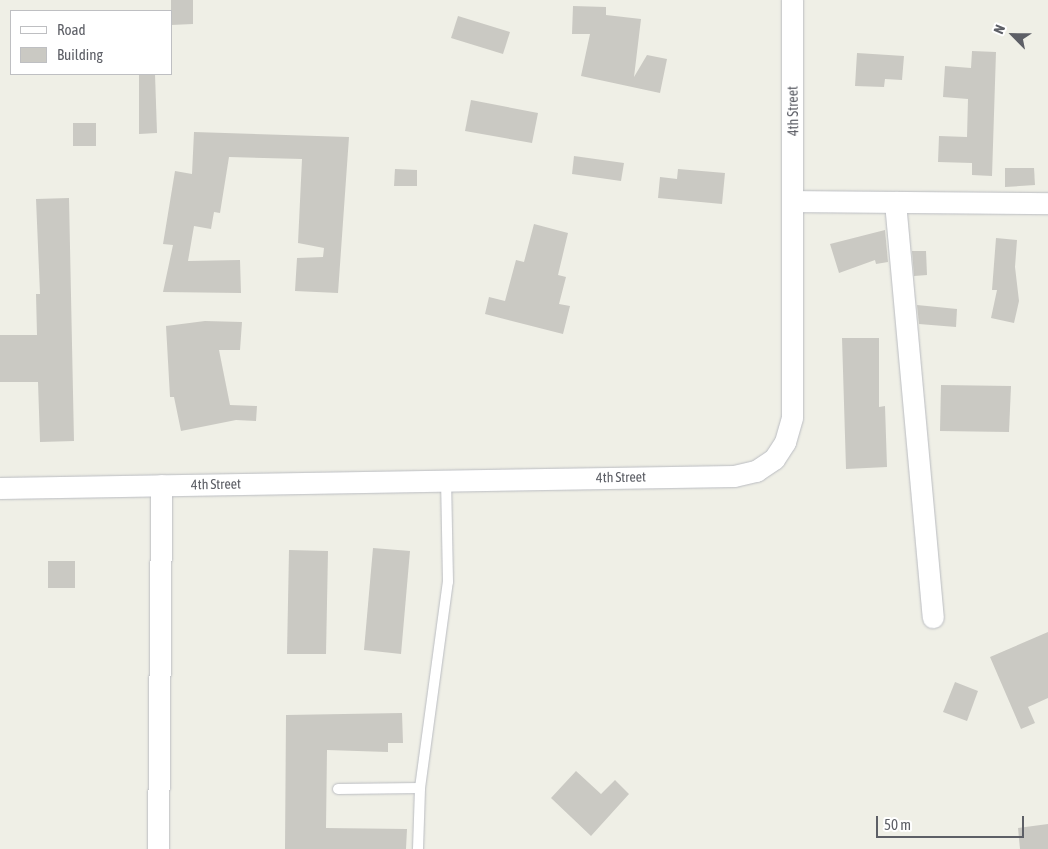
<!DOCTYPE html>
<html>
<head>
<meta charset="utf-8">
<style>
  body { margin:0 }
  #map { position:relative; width:1048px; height:849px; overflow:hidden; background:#efefe6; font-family:"Asap Condensed",sans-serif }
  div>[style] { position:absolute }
  .building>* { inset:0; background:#cac9c3 }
  .roads { filter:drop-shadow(0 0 1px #babcc1) drop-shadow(0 0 1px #babcc1) }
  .service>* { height:10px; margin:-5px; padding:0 5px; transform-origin:5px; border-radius:5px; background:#fff }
  .minor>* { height:21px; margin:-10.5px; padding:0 10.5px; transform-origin:10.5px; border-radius:10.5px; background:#fff }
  span { translate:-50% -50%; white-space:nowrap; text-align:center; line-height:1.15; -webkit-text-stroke:5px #fff; paint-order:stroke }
  .street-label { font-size:14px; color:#5d5f66 }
  .legend { position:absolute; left:10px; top:10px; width:162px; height:65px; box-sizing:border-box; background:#fff; border:1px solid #bebfc2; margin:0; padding:6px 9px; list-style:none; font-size:15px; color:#5d5f66 }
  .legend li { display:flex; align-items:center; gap:10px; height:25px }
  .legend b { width:25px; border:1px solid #bebfc2 }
  .north { position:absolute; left:988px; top:10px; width:50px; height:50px; -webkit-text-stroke:4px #fff; paint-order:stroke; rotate:293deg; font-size:14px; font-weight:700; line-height:20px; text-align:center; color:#5d5f66 }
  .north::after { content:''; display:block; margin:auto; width:18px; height:22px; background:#5d5f66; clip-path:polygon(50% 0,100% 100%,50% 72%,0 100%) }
  .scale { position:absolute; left:876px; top:816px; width:148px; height:22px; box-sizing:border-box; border:2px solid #5d5f66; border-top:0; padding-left:6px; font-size:15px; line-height:18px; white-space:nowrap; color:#5d5f66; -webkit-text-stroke:4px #fff; paint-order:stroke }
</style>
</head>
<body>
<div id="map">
  <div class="building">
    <i style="clip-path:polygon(171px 0,193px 0,193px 24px,171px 25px)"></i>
    <i style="clip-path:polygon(573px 6px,606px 7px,606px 15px,641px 19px,634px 77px,647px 55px,667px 59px,660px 93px,581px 76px,590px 34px,572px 34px)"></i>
    <i style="clip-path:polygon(458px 16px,510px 32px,503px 54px,451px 38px)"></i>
    <i style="clip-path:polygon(972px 51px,996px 52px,992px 176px,972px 175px,972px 163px,938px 162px,939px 136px,967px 137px,968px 99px,943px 97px,945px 66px,971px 68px)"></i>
    <i style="clip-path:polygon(857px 53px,904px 56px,902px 80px,885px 79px,884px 87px,855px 86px)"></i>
    <i style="clip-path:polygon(139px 74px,155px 74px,157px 133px,139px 134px)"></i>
    <i style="clip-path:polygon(471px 100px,538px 113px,532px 143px,465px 131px)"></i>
    <i style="clip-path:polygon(73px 123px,96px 123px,96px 146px,73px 146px)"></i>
    <i style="clip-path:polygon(194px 132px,349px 137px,338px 293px,295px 291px,297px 258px,323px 257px,324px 248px,298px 243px,302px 159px,229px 157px,220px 213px,214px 212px,211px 229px,194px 226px,188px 261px,240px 260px,241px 293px,163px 292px,173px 245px,163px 244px,175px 171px,192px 174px)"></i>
    <i style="clip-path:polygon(574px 156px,624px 163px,621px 181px,572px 174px)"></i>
    <i style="clip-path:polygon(1005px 168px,1034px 168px,1035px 185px,1005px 187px)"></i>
    <i style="clip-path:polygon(395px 169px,417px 170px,417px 186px,394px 186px)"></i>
    <i style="clip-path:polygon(678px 169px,725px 173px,722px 204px,658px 198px,660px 177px,677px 179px)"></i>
    <i style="clip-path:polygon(69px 198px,74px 441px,40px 442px,38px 382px,0 382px,0 335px,37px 335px,36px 294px,40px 294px,36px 199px)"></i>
    <i style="clip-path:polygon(534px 224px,568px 233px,558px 275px,566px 277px,559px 304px,570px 306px,563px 334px,485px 314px,489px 297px,505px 301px,516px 260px,524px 262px)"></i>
    <i style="clip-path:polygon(885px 230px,888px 262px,876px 264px,875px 260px,839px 273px,830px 244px)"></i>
    <i style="clip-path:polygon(996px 238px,1017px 240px,1015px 267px,1019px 301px,1014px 323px,991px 318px,997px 290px,992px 290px)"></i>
    <i style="clip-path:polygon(912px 251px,926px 251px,927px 275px,914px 276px)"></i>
    <i style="clip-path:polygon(917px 305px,957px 309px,956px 327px,919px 324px)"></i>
    <i style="clip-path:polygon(205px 321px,242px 322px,240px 350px,219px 350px,230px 405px,257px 406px,256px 421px,236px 420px,181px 431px,174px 397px,170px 397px,166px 326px)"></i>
    <i style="clip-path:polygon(842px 338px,879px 338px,879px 407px,885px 406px,887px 467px,846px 469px)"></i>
    <i style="clip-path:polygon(941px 385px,1011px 386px,1009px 432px,940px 431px)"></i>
    <i style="clip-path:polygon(373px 548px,410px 551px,401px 654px,364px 650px)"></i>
    <i style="clip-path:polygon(289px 550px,328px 551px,326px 654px,287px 654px)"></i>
    <i style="clip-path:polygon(48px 561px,75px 561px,75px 588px,48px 588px)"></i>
    <i style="clip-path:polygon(1048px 632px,1048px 698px,1028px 707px,1035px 723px,1021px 729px,990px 657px)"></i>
    <i style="clip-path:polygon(955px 682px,978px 691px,967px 721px,943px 712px)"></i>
    <i style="clip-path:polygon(402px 713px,403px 743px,388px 743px,388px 752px,327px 750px,326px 828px,407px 829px,406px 849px,285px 849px,286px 715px)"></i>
    <i style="clip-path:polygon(576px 771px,601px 794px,615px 780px,629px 794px,591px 836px,551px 798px)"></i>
    <i style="clip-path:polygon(1048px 824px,1048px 849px,1020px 849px,1018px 828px)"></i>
  </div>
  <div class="roads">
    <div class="service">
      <i style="left:338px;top:789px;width:82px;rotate:-0.7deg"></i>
      <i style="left:418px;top:849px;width:61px;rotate:-88.1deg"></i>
      <i style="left:420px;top:788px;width:208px;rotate:-82.3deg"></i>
      <i style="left:448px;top:582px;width:102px;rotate:-91.1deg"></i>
    </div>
    <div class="minor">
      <i style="left:794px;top:201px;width:254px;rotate:0.5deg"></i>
      <i style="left:895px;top:202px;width:417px;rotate:84.8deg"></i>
      <i style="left:0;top:488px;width:734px;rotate:-0.94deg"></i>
      <i style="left:734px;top:476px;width:23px;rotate:-13deg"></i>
      <i style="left:756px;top:471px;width:22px;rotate:-34deg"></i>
      <i style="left:774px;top:459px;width:20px;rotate:-57deg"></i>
      <i style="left:785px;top:442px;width:26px;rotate:-74deg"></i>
      <i style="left:792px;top:417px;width:417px;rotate:-90deg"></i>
      <i style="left:158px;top:849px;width:364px;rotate:-89.5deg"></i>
    </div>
  </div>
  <div class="street-label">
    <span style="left:793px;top:111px;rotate:-91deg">4th Street</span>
    <span style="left:621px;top:477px;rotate:-1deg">4th Street</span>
    <span style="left:216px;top:484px;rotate:-1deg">4th Street</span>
  </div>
  <ul class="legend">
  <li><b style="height:6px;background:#fff"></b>Road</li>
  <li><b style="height:14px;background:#cac9c3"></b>Building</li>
  </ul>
  <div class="north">N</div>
  <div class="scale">50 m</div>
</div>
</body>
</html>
